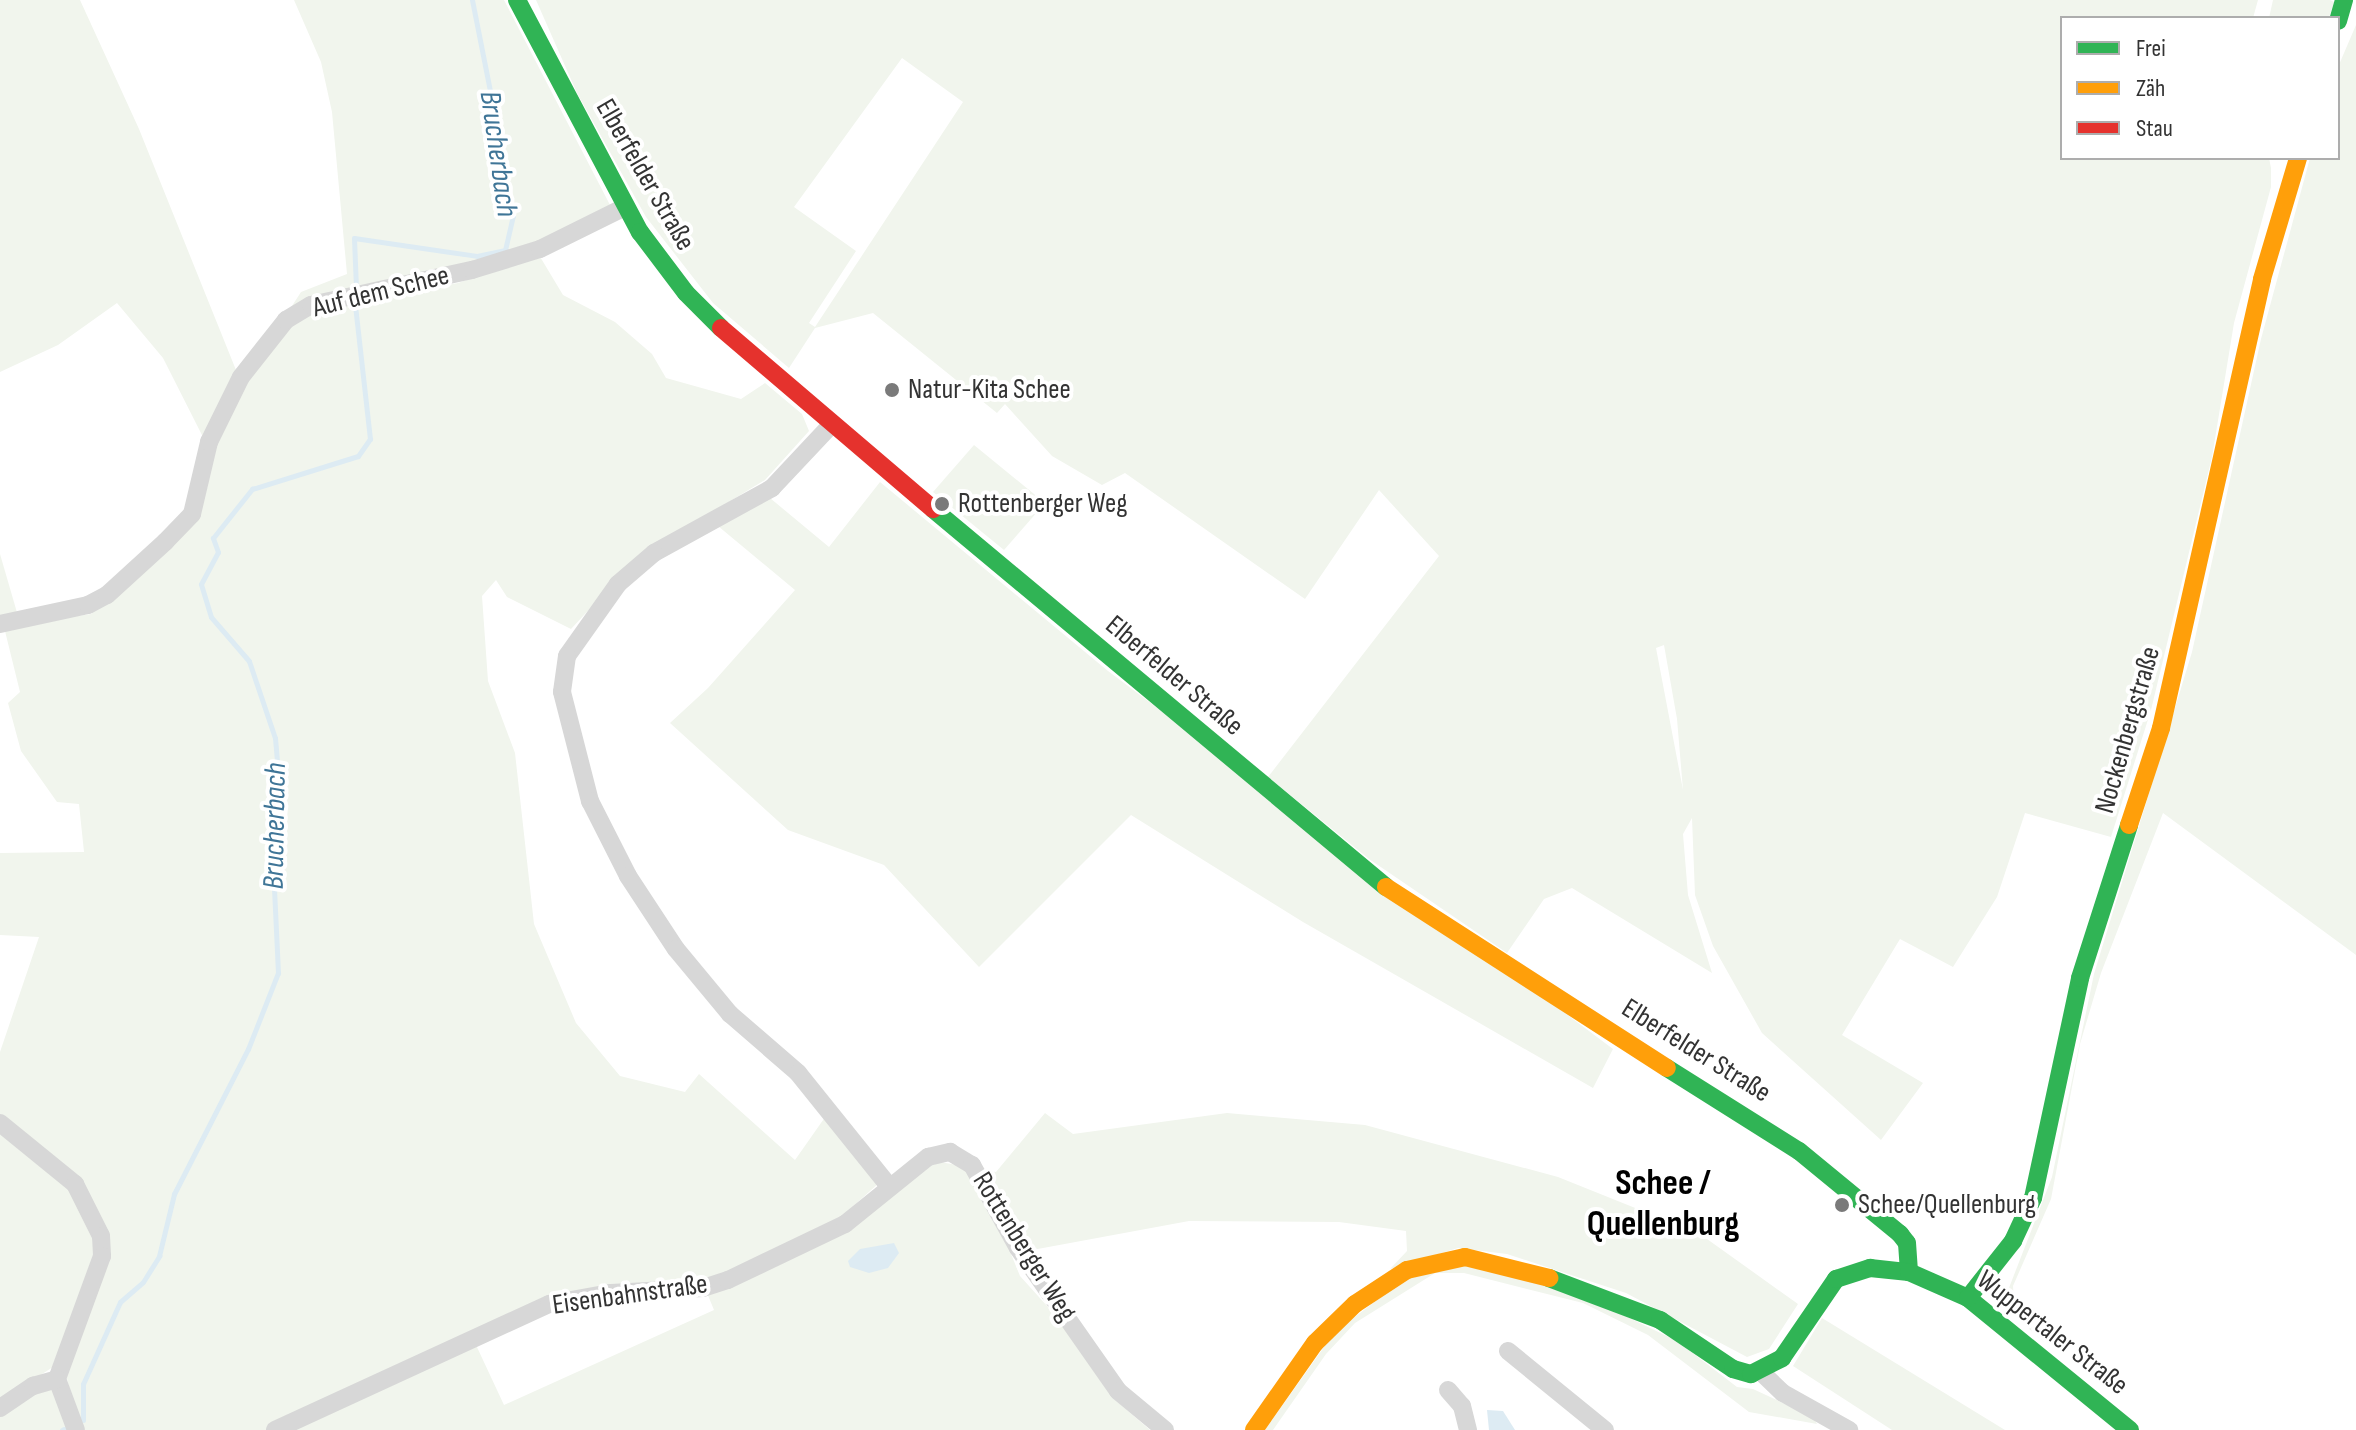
<!DOCTYPE html>
<html>
<head>
<meta charset="utf-8">
<style>
  body { margin:0 }
  #map { position:relative; width:2356px; height:1430px; overflow:hidden; background:#fff; font-family:"Sofia Sans Condensed",sans-serif }
  div>[style] { position:absolute }
  .green>* { inset:0; background:#f1f5ed }
  .water>* { inset:0; background:#ddebf3 }
  .stream>* { height:5px; margin:-2.5px; padding:0 2.5px; transform-origin:2.5px; border-radius:2.5px; background:#ddebf3 }
  .street>* { height:18px; margin:-9px; padding:0 9px; transform-origin:9px; border-radius:9px; background:#d7d7d7 }
  .fast>* { height:18px; margin:-9px; padding:0 9px; transform-origin:9px; border-radius:9px; background:#30b455 }
  .slow>* { height:18px; margin:-9px; padding:0 9px; transform-origin:9px; border-radius:9px; background:#ff9f0a }
  .jam>* { height:18px; margin:-9px; padding:0 9px; transform-origin:9px; border-radius:9px; background:#e5322d }
  .dots>* { width:22px; height:22px; translate:-50% -50%; box-sizing:border-box; border:4px solid #fff; border-radius:50% }
  span { translate:-50% -50%; white-space:nowrap; text-align:center; line-height:1.15; -webkit-text-stroke:8px #fff; paint-order:stroke }
  .street-label { font-size:28px; color:#333 }
  .poi-label { font-size:28px; color:#333 }
  .left { translate:0 -50%; text-align:left }
  .water-label { font-size:30px; color:#3f7597; font-style:italic }
  .district-label { font-size:36px; color:#000; font-weight:700 }
  .legend { position:absolute; left:2060px; top:16px; width:280px; height:144px; box-sizing:border-box; background:#fff; border:2px solid #adadad; margin:0; padding:10px 14px; list-style:none; font-size:24px; color:#333 }
  .legend li { display:flex; align-items:center; gap:16px; height:40px }
  .legend b { width:40px; border:2px solid #adadad }
</style>
</head>
<body>
<div id="map">
  <div class="green">
    <i style="clip-path:polygon(0 0,80px 0,139px 129px,238px 375px,207px 445px,163px 358px,117px 303px,58px 345px,0 372px)"></i>
    <i style="clip-path:polygon(294px 0,504px 0,610px 205px,537px 246px,290px 309px,301px 292px,347px 274px,332px 112px,321px 62px)"></i>
    <i style="clip-path:polygon(evenodd,536px 0,2258px 0,2253px 18px,2062px 18px,2062px 158px,2269px 158px,2271px 168px,2271px 187px,2234px 323px,2212px 457px,2151px 710px,2111px 837px,2025px 813px,1997px 897px,1953px 967px,1900px 939px,1842px 1035px,1923px 1083px,1881px 1140px,1762px 1033px,1713px 946px,1695px 895px,1692px 818px,1683px 834px,1688px 895px,1712px 973px,1572px 888px,1544px 899px,1507px 953px,1369px 859px,1268px 777px,1439px 556px,1379px 490px,1305px 599px,1125px 473px,1102px 485px,1052px 456px,1005px 404px,997px 413px,873px 313px,815px 328px,789px 368px,713px 303px,646px 217px,577px 93px,536px 0,902px 58px,963px 102px,815px 327px,809px 323px,856px 251px,794px 207px,902px 58px,536px 0,1664px 645px,1677px 719px,1683px 790px,1656px 648px,1664px 645px)"></i>
    <i style="clip-path:polygon(2273px 0,2330px 0,2334px 2px,2329px 18px,2269px 18px)"></i>
    <i style="clip-path:polygon(2356px 25px,2356px 955px,2163px 813px,2101px 973px,2080px 1044px,2051px 1199px,2013px 1286px,2014px 1302px,2044px 1342px,2018px 1319px,2007px 1293px,2052px 1177px,2094px 974px,2192px 652px,2261px 339px,2310px 158px,2338px 158px,2338px 67px)"></i>
    <i style="clip-path:polygon(539px 255px,563px 295px,615px 322px,652px 354px,666px 378px,741px 399px,765px 383px,802px 414px,809px 431px,765px 480px,638px 557px,571px 629px,507px 597px,496px 580px,482px 596px,488px 681px,515px 753px,534px 924px,576px 1023px,620px 1076px,685px 1092px,699px 1074px,795px 1160px,828px 1113px,879px 1183px,841px 1217px,723px 1276px,575px 1291px,542px 1300px,397px 1365px,401px 1381px,476px 1345px,504px 1405px,714px 1310px,707px 1293px,844px 1230px,911px 1174px,940px 1162px,996px 1172px,1045px 1113px,1073px 1134px,1227px 1113px,1365px 1125px,1558px 1177px,1700px 1234px,1798px 1304px,1769px 1349px,1747px 1357px,1626px 1293px,1507px 1254px,1458px 1248px,1390px 1269px,1407px 1251px,1406px 1231px,1339px 1222px,1189px 1221px,1011px 1254px,1020px 1276px,1066px 1327px,1114px 1399px,1150px 1430px,79px 1430px,65px 1370px,103px 1258px,100px 1220px,86px 1195px,49px 1153px,0 1118px,0 1052px,39px 937px,0 935px,0 853px,84px 852px,79px 804px,57px 802px,21px 751px,8px 703px,20px 692px,4px 627px,91px 614px,171px 546px,207px 488px,216px 440px,228px 410px,262px 359px,289px 327px,312px 310px,458px 283px)"></i>
    <i style="clip-path:polygon(974px 445px,1045px 503px,1004px 550px,933px 492px)"></i>
    <i style="clip-path:polygon(880px 482px,1108px 671px,1613px 1049px,1593px 1088px,1303px 922px,1131px 815px,979px 967px,884px 865px,788px 830px,670px 723px,708px 688px,795px 590px,718px 526px,770px 498px,829px 547px)"></i>
    <i style="clip-path:polygon(0 554px,18px 616px,0 620px)"></i>
    <i style="clip-path:polygon(0 1131px,43px 1160px,81px 1204px,96px 1247px,53px 1367px,0 1401px)"></i>
    <i style="clip-path:polygon(1464px 1265px,1582px 1295px,1677px 1341px,1737px 1387px,1753px 1389px,1813px 1417px,1817px 1424px,1749px 1412px,1648px 1335px,1583px 1303px,1464px 1273px,1435px 1273px,1355px 1323px,1326px 1354px,1273px 1430px,1265px 1430px,1334px 1333px,1403px 1280px)"></i>
    <i style="clip-path:polygon(1822px 1318px,2005px 1430px,1892px 1430px,1793px 1366px)"></i>
    <i style="clip-path:polygon(55px 1389px,70px 1430px,0 1430px,0 1413px,37px 1391px)"></i>
  </div>
  <div class="water">
    <i style="clip-path:polygon(894px 1243px,899px 1253px,888px 1268px,869px 1273px,850px 1267px,848px 1261px,860px 1249px)"></i>
    <i style="clip-path:polygon(1487px 1410px,1503px 1411px,1515px 1430px,1489px 1430px)"></i>
  </div>
  <div class="stream">
    <i style="left:356px;top:288px;width:50px;rotate:-92.3deg"></i>
    <i style="left:354px;top:238px;width:124px;rotate:8.3deg"></i>
    <i style="left:477px;top:256px;width:29px;rotate:-12deg"></i>
    <i style="left:505px;top:250px;width:35px;rotate:-77deg"></i>
    <i style="left:513px;top:216px;width:46px;rotate:-109.2deg"></i>
    <i style="left:498px;top:173px;width:67px;rotate:-94.3deg"></i>
    <i style="left:493px;top:106px;width:108px;rotate:-101.2deg"></i>
    <i style="left:83px;top:1420px;width:36px;rotate:-90deg"></i>
    <i style="left:83px;top:1384px;width:90px;rotate:-65.7deg"></i>
    <i style="left:120px;top:1302px;width:30px;rotate:-41deg"></i>
    <i style="left:143px;top:1282px;width:31px;rotate:-58deg"></i>
    <i style="left:159px;top:1256px;width:64px;rotate:-76.4deg"></i>
    <i style="left:174px;top:1194px;width:163px;rotate:-63deg"></i>
    <i style="left:248px;top:1049px;width:82px;rotate:-68.5deg"></i>
    <i style="left:278px;top:973px;width:84px;rotate:-92.7deg"></i>
    <i style="left:274px;top:889px;width:71px;rotate:-83.6deg"></i>
    <i style="left:282px;top:818px;width:80px;rotate:-95deg"></i>
    <i style="left:275px;top:738px;width:81px;rotate:-108.7deg"></i>
    <i style="left:249px;top:661px;width:58px;rotate:-130.8deg"></i>
    <i style="left:211px;top:617px;width:34px;rotate:-107deg"></i>
    <i style="left:201px;top:584px;width:36px;rotate:-62deg"></i>
    <i style="left:218px;top:552px;width:15px;rotate:-110deg"></i>
    <i style="left:213px;top:538px;width:63px;rotate:-51.5deg"></i>
    <i style="left:252px;top:489px;width:111px;rotate:-17.3deg"></i>
    <i style="left:358px;top:456px;width:21px;rotate:-55deg"></i>
    <i style="left:370px;top:439px;width:135px;rotate:-96.4deg"></i>
    <i style="left:62px;top:1430px;width:2px;rotate:-27deg"></i>
  </div>
  <div class="street">
    <i style="left:832px;top:424px;width:88px;rotate:133.2deg"></i>
    <i style="left:772px;top:488px;width:135px;rotate:151.2deg"></i>
    <i style="left:654px;top:553px;width:48px;rotate:139.3deg"></i>
    <i style="left:618px;top:584px;width:88px;rotate:125.3deg"></i>
    <i style="left:567px;top:656px;width:36px;rotate:98deg"></i>
    <i style="left:562px;top:692px;width:113px;rotate:75.6deg"></i>
    <i style="left:590px;top:801px;width:84px;rotate:63.1deg"></i>
    <i style="left:628px;top:876px;width:87px;rotate:56.7deg"></i>
    <i style="left:676px;top:949px;width:85px;rotate:50.3deg"></i>
    <i style="left:730px;top:1014px;width:90px;rotate:40.9deg"></i>
    <i style="left:798px;top:1073px;width:145px;rotate:51.2deg"></i>
    <i style="left:0;top:624px;width:90px;rotate:-12.2deg"></i>
    <i style="left:88px;top:605px;width:21px;rotate:-28deg"></i>
    <i style="left:107px;top:595px;width:79px;rotate:-42.4deg"></i>
    <i style="left:165px;top:542px;width:39px;rotate:-46deg"></i>
    <i style="left:192px;top:514px;width:74px;rotate:-76.7deg"></i>
    <i style="left:209px;top:442px;width:72px;rotate:-63.8deg"></i>
    <i style="left:241px;top:377px;width:73px;rotate:-51.7deg"></i>
    <i style="left:286px;top:320px;width:29px;rotate:-31deg"></i>
    <i style="left:311px;top:305px;width:165px;rotate:-12.3deg"></i>
    <i style="left:472px;top:270px;width:71px;rotate:-17.2deg"></i>
    <i style="left:540px;top:249px;width:95px;rotate:-26.3deg"></i>
    <i style="left:0;top:1123px;width:97px;rotate:39.1deg"></i>
    <i style="left:75px;top:1184px;width:58px;rotate:63.4deg"></i>
    <i style="left:101px;top:1236px;width:20px;rotate:87deg"></i>
    <i style="left:102px;top:1256px;width:131px;rotate:110.1deg"></i>
    <i style="left:1508px;top:1351px;width:125px;rotate:39.2deg"></i>
    <i style="left:1761px;top:1372px;width:30px;rotate:44deg"></i>
    <i style="left:1783px;top:1393px;width:76px;rotate:29.3deg"></i>
    <i style="left:57px;top:1379px;width:54px;rotate:69.6deg"></i>
    <i style="left:1448px;top:1390px;width:21px;rotate:49deg"></i>
    <i style="left:1462px;top:1406px;width:25px;rotate:76deg"></i>
    <i style="left:0;top:1408px;width:40px;rotate:-34deg"></i>
    <i style="left:33px;top:1386px;width:25px;rotate:-16deg"></i>
    <i style="left:275px;top:1430px;width:302px;rotate:-24.7deg"></i>
    <i style="left:549px;top:1304px;width:63px;rotate:-10.1deg"></i>
    <i style="left:611px;top:1293px;width:92px;rotate:-3.1deg"></i>
    <i style="left:703px;top:1288px;width:26px;rotate:-18deg"></i>
    <i style="left:728px;top:1280px;width:130px;rotate:-25.6deg"></i>
    <i style="left:845px;top:1224px;width:107px;rotate:-38.9deg"></i>
    <i style="left:928px;top:1157px;width:23px;rotate:-13deg"></i>
    <i style="left:950px;top:1152px;width:26px;rotate:31deg"></i>
    <i style="left:972px;top:1165px;width:95px;rotate:61deg"></i>
    <i style="left:1018px;top:1248px;width:174px;rotate:55deg"></i>
    <i style="left:1118px;top:1391px;width:61px;rotate:39.7deg"></i>
  </div>
  <div class="fast">
    <i style="left:517px;top:0;width:263px;rotate:62.1deg"></i>
    <i style="left:640px;top:232px;width:76px;rotate:53deg"></i>
    <i style="left:686px;top:293px;width:49px;rotate:45deg"></i>
    <i style="left:2338px;top:21px;width:22px;rotate:-74deg"></i>
    <i style="left:933px;top:509px;width:590px;rotate:39.84deg"></i>
    <i style="left:1667px;top:1068px;width:156px;rotate:32.2deg"></i>
    <i style="left:1799px;top:1151px;width:131px;rotate:39.4deg"></i>
    <i style="left:1900px;top:1234px;width:11px;rotate:52deg"></i>
    <i style="left:1907px;top:1243px;width:29px;rotate:86deg"></i>
    <i style="left:1549px;top:1278px;width:119px;rotate:20.7deg"></i>
    <i style="left:1660px;top:1320px;width:88px;rotate:33.9deg"></i>
    <i style="left:1733px;top:1369px;width:19px;rotate:16deg"></i>
    <i style="left:1751px;top:1374px;width:35px;rotate:-27deg"></i>
    <i style="left:1782px;top:1358px;width:96px;rotate:-55.6deg"></i>
    <i style="left:1836px;top:1279px;width:36px;rotate:-18deg"></i>
    <i style="left:1870px;top:1268px;width:39px;rotate:6deg"></i>
    <i style="left:1909px;top:1272px;width:64px;rotate:23.8deg"></i>
    <i style="left:1968px;top:1298px;width:209px;rotate:39.2deg"></i>
    <i style="left:1968px;top:1298px;width:73px;rotate:-51.7deg"></i>
    <i style="left:2013px;top:1241px;width:47px;rotate:-65.1deg"></i>
    <i style="left:2033px;top:1198px;width:225px;rotate:-77.9deg"></i>
    <i style="left:2080px;top:978px;width:161px;rotate:-72.2deg"></i>
  </div>
  <div class="slow">
    <i style="left:2129px;top:825px;width:102px;rotate:-71.7deg"></i>
    <i style="left:2161px;top:728px;width:460px;rotate:-77.3deg"></i>
    <i style="left:2262px;top:279px;width:126px;rotate:-73.4deg"></i>
    <i style="left:1386px;top:887px;width:334px;rotate:32.8deg"></i>
    <i style="left:1254px;top:1430px;width:106px;rotate:-55deg"></i>
    <i style="left:1315px;top:1343px;width:56px;rotate:-44.3deg"></i>
    <i style="left:1355px;top:1304px;width:62px;rotate:-33.2deg"></i>
    <i style="left:1407px;top:1270px;width:59px;rotate:-12.6deg"></i>
    <i style="left:1465px;top:1257px;width:87px;rotate:14deg"></i>
  </div>
  <div class="jam">
    <i style="left:721px;top:328px;width:279px;rotate:40.5deg"></i>
  </div>
  <div class="dots">
    <i style="left:892px;top:390px;background:#7a7a7a"></i>
    <i style="left:942px;top:504px;background:#7a7a7a"></i>
    <i style="left:1842px;top:1205px;background:#7a7a7a"></i>
  </div>
  <div class="street-label">
    <span style="left:645px;top:175px;rotate:60deg">Elberfelder Straße</span>
    <span style="left:381px;top:292px;rotate:-14deg">Auf dem Schee</span>
    <span style="left:1174px;top:676px;rotate:40deg">Elberfelder Straße</span>
    <span style="left:2128px;top:730px;rotate:-74deg">Nockenbergstraße</span>
    <span style="left:1696px;top:1051px;rotate:32deg">Elberfelder Straße</span>
    <span style="left:1024px;top:1247px;rotate:58deg">Rottenberger Weg</span>
    <span style="left:630px;top:1295px;rotate:-8deg">Eisenbahnstraße</span>
    <span style="left:2052px;top:1333px;rotate:38deg">Wuppertaler Straße</span>
  </div>
  <div class="poi-label">
    <span class="left" style="left:908px;top:390px">Natur-Kita Schee</span>
    <span class="left" style="left:958px;top:504px">Rottenberger Weg</span>
    <span class="left" style="left:1858px;top:1205px">Schee/Quellenburg</span>
  </div>
  <div class="water-label">
    <span style="left:498px;top:154px;rotate:82deg">Brucherbach</span>
    <span style="left:275px;top:826px;rotate:-89deg">Brucherbach</span>
  </div>
  <div class="district-label">
    <span style="left:1663px;top:1204px">Schee /<br>Quellenburg</span>
  </div>
  <ul class="legend">
  <li><b style="height:10px;background:#30b455"></b>Frei</li>
  <li><b style="height:10px;background:#ff9f0a"></b>Zäh</li>
  <li><b style="height:10px;background:#e5322d"></b>Stau</li>
  </ul>
</div>
</body>
</html>
